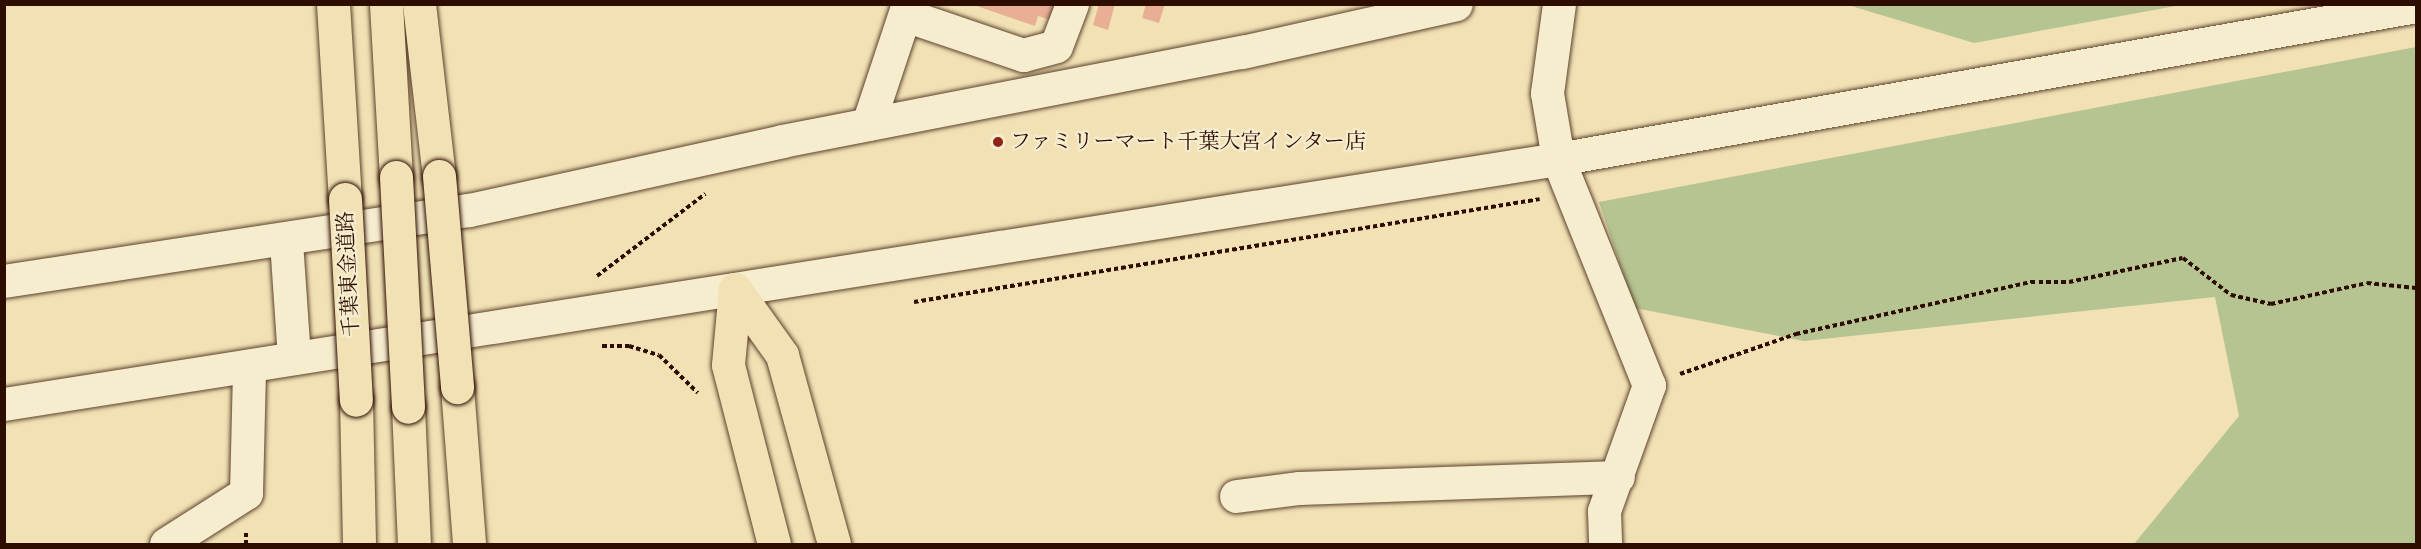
<!DOCTYPE html>
<html>
<head>
<meta charset="utf-8">
<style>
  body { margin:0 }
  #map { position:relative; width:2421px; height:549px; overflow:hidden; background:#f1e1b4; font-family:Cardo,"Noto Serif JP",serif }
  div>[style] { position:absolute }
  .green>* { inset:0; background:#b5c491 }
  .building>* { inset:0; background:#e9af95 }
  .path>* { height:4px; margin-top:-2px; transform-origin:0; background:repeating-linear-gradient(90deg,#2c0d00 0 4.5px,transparent 0 7.5px) }
  .roads { filter:drop-shadow(0 0 2px #5d422d) drop-shadow(0 0 2px #5d422d) }
  .minor>* { height:33px; margin:-16.5px; padding:0 16.5px; transform-origin:16.5px; border-radius:16.5px; background:#f6ecce }
  .highway>* { height:33px; margin:-16.5px; padding:0 16.5px; transform-origin:16.5px; border-radius:16.5px; background:#f1e1b4 }
  .bridges { filter:drop-shadow(0 0 2px #2c0d00) drop-shadow(0 0 2px #2c0d00) }
  .highway-bridge>* { height:33px; margin:-16.5px; padding:0 16.5px; transform-origin:16.5px; border-radius:16.5px; background:#f1e1b4 }
  .dots>* { width:16px; height:16px; translate:-50% -50%; box-sizing:border-box; border:3px solid #f6ecce; border-radius:50% }
  span { translate:-50% -50%; white-space:nowrap; text-align:center; line-height:1.15; -webkit-text-stroke:4.5px #f6ecce; paint-order:stroke }
  .poi-label { font-size:21px; color:#2c0d00 }
  .left { translate:0 -50%; text-align:left }
  .street-label { font-size:21px; color:#2c0d00 }
  .frame { position:absolute; inset:0; border:6px solid #2c0d00; pointer-events:none }
</style>
</head>
<body>
<div id="map">
  <div class="green">
    <i style="clip-path:polygon(1848px 5px,1848px 4px,2181px 5px,1974px 43px)"></i>
    <i style="clip-path:polygon(2416px 47px,2416px 544px,2134px 544px,2239px 416px,2215px 297px,1804px 341px,1635px 308px,1599px 202px)"></i>
  </div>
  <div class="building">
    <i style="clip-path:polygon(971px 4px,1056px 4px,1051px 20px,1038px 16px,1035px 26px)"></i>
    <i style="clip-path:polygon(1099px 4px,1115px 4px,1108px 30px,1093px 25px)"></i>
    <i style="clip-path:polygon(1146px 4px,1165px 4px,1159px 23px,1142px 18px)"></i>
  </div>
  <div class="path">
    <i style="left:597px;top:276px;width:136px;rotate:-37.2deg"></i>
    <i style="left:914px;top:302px;width:634px;rotate:-9.34deg"></i>
    <i style="left:602px;top:346px;width:27px"></i>
    <i style="left:629px;top:346px;width:31px;rotate:17deg"></i>
    <i style="left:659px;top:355px;width:54px;rotate:44.3deg"></i>
    <i style="left:1680px;top:374px;width:123px;rotate:-19deg"></i>
    <i style="left:1796px;top:334px;width:241px;rotate:-12.5deg"></i>
    <i style="left:2031px;top:282px;width:38px"></i>
    <i style="left:2069px;top:282px;width:116px;rotate:-11.9deg"></i>
    <i style="left:2183px;top:258px;width:61px;rotate:37.6deg"></i>
    <i style="left:2231px;top:295px;width:41px;rotate:12.7deg"></i>
    <i style="left:2271px;top:304px;width:98px;rotate:-12.3deg"></i>
    <i style="left:2367px;top:283px;width:49px;rotate:5.8deg"></i>
    <i style="left:246px;top:544px;width:11px;rotate:-90deg"></i>
  </div>
  <div class="roads">
    <div class="minor">
      <i style="left:1559px;top:4px;width:90px;rotate:97.7deg"></i>
      <i style="left:1547px;top:93px;width:67px;rotate:80.5deg"></i>
      <i style="left:1558px;top:159px;width:244px;rotate:68.1deg"></i>
      <i style="left:1649px;top:385px;width:134px;rotate:109.7deg"></i>
      <i style="left:1604px;top:511px;width:33px;rotate:88deg"></i>
      <i style="left:905px;top:15px;width:125px;rotate:18.7deg"></i>
      <i style="left:1023px;top:55px;width:34px;rotate:-15deg"></i>
      <i style="left:1056px;top:46px;width:45px;rotate:-69.1deg"></i>
      <i style="left:868px;top:124px;width:126px;rotate:-71.6deg"></i>
      <i style="left:286px;top:241px;width:117px;rotate:86.1deg"></i>
      <i style="left:4px;top:281px;width:470px;rotate:-8.7deg"></i>
      <i style="left:469px;top:210px;width:321px;rotate:-12.4deg"></i>
      <i style="left:782px;top:141px;width:469px;rotate:-11deg"></i>
      <i style="left:1242px;top:52px;width:219px;rotate:-12.6deg"></i>
      <i style="left:4px;top:404px;width:1573px;rotate:-8.96deg"></i>
      <i style="left:1558px;top:159px;width:872px;rotate:-10.11deg"></i>
      <i style="left:1236px;top:496px;width:64px;rotate:-7.2deg"></i>
      <i style="left:1299px;top:488px;width:319px;rotate:-2deg"></i>
      <i style="left:166px;top:544px;width:95px;rotate:-32.5deg"></i>
      <i style="left:246px;top:493px;width:127px;rotate:-88.6deg"></i>
    </div>
    <div class="highway">
      <i style="left:333px;top:4px;width:195px;rotate:86.5deg"></i>
      <i style="left:386px;top:4px;width:173px;rotate:86.7deg"></i>
      <i style="left:419px;top:4px;width:173px;rotate:83.4deg"></i>
      <i style="left:735px;top:289px;width:81px;rotate:54.5deg"></i>
      <i style="left:782px;top:355px;width:196px;rotate:74.6deg"></i>
      <i style="left:735px;top:289px;width:76px;rotate:95.3deg"></i>
      <i style="left:728px;top:365px;width:185px;rotate:75.6deg"></i>
      <i style="left:457px;top:387px;width:157px;rotate:85.6deg"></i>
      <i style="left:356px;top:400px;width:144px;rotate:88.8deg"></i>
      <i style="left:408px;top:407px;width:137px;rotate:87.5deg"></i>
    </div>
  </div>
  <div class="bridges">
    <div class="highway-bridge">
      <i style="left:439px;top:176px;width:212px;rotate:85.1deg"></i>
      <i style="left:396px;top:177px;width:230px;rotate:87deg"></i>
      <i style="left:345px;top:199px;width:201px;rotate:86.9deg"></i>
    </div>
  </div>
  <div class="dots">
    <i style="left:998px;top:142px;background:#8f2418"></i>
  </div>
  <div class="poi-label">
    <span class="left" style="left:1010px;top:142px">ファミリーマート千葉大宮インター店</span>
  </div>
  <div class="street-label">
    <span style="left:349px;top:274px;rotate:-93deg">千葉東金道路</span>
  </div>
  <div class="frame"></div>
</div>
</body>
</html>
